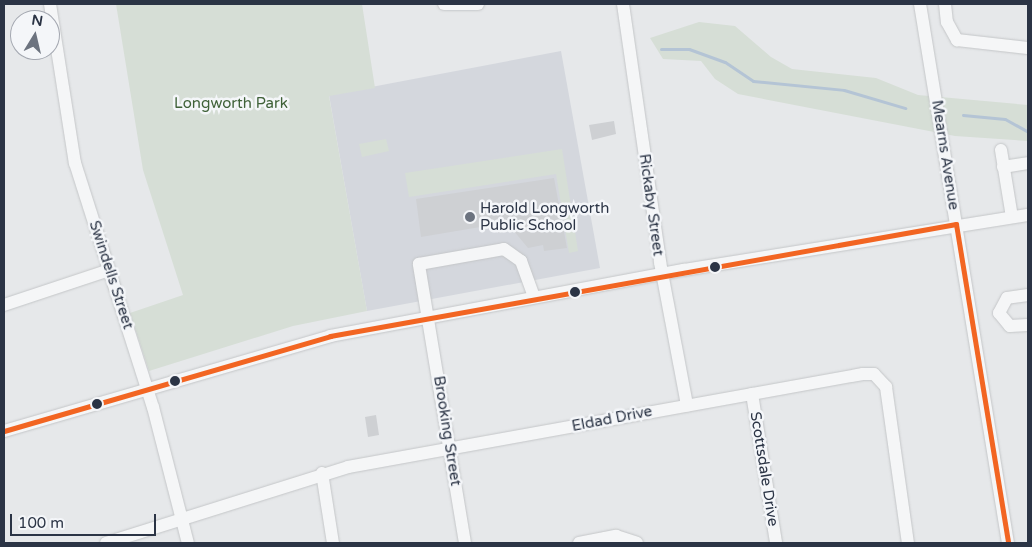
<!DOCTYPE html>
<html>
<head>
<meta charset="utf-8">
<style>
  body { margin:0 }
  #map { position:relative; width:1032px; height:547px; overflow:hidden; background:#e6e8ea; font-family:"Varela Round",sans-serif }
  div>[style] { position:absolute }
  .built>* { inset:0; background:#d4d7dd }
  .green>* { inset:0; background:#d6ded6 }
  .stream>* { height:3px; margin:-1.5px; padding:0 1.5px; transform-origin:1.5px; border-radius:1.5px; background:#b4c4d5 }
  .building>* { inset:0; background:#ced0d3 }
  .roads { filter:drop-shadow(0 0 1px #c4c6c8) drop-shadow(0 0 1px #c4c6c8) }
  .minor>* { height:12px; margin:-6px; padding:0 6px; transform-origin:6px; border-radius:6px; background:#f5f6f7 }
  .bus-1>* { height:5px; margin:-2.5px; padding:0 2.5px; transform-origin:2.5px; border-radius:2.5px; background:#f26522 }
  .dots>* { width:14px; height:14px; translate:-50% -50%; box-sizing:border-box; border:2px solid #f4f6f9; border-radius:50% }
  span { translate:-50% -50%; white-space:nowrap; text-align:center; line-height:1.15; -webkit-text-stroke:5px #f4f6f9; paint-order:stroke }
  .park-label { font-size:15px; color:#3f6138 }
  .street-label { font-size:15px; color:#2b3445 }
  .poi-label { font-size:15px; color:#2b3445 }
  .left { translate:0 -50%; text-align:left }
  .frame { position:absolute; inset:0; border:5px solid #2b3445; pointer-events:none }
  .north { position:absolute; left:10px; top:10px; width:50px; height:50px; box-sizing:border-box; background:#f4f6f9; border:1px solid #a4a8b1; border-radius:50%; rotate:9deg; font-size:14px; font-weight:700; line-height:20px; text-align:center; color:#2b3445 }
  .north::after { content:''; display:block; margin:auto; width:18px; height:22px; background:#6c737f; clip-path:polygon(50% 0,100% 100%,50% 72%,0 100%) }
  .scale { position:absolute; left:10px; top:514px; width:146px; height:22px; box-sizing:border-box; border:2px solid #2b3445; border-top:0; padding-left:6px; font-size:15px; line-height:18px; white-space:nowrap; color:#2b3445; -webkit-text-stroke:4px #f4f6f9; paint-order:stroke }
</style>
</head>
<body>
<div id="map">
  <div class="built">
    <i style="clip-path:polygon(561px 51px,600px 268px,367px 311px,329px 95px)"></i>
  </div>
  <div class="green">
    <i style="clip-path:polygon(116px 4px,362px 4px,375px 88px,329px 96px,367px 311px,293px 326px,149px 371px,130px 313px,183px 295px,143px 170px)"></i>
    <i style="clip-path:polygon(699px 22px,735px 26px,771px 57px,792px 69px,876px 78px,918px 95px,1028px 105px,1028px 141px,955px 136px,738px 94px,715px 79px,701px 61px,663px 59px,650px 38px)"></i>
    <i style="clip-path:polygon(386px 139px,389px 151px,362px 157px,359px 144px)"></i>
    <i style="clip-path:polygon(562px 149px,578px 251px,569px 253px,556px 174px,409px 197px,405px 173px)"></i>
  </div>
  <div class="stream">
    <i style="left:661px;top:49px;width:28px"></i>
    <i style="left:689px;top:49px;width:38px;rotate:20deg"></i>
    <i style="left:725px;top:62px;width:34px;rotate:34deg"></i>
    <i style="left:753px;top:81px;width:91px;rotate:5.6deg"></i>
    <i style="left:844px;top:90px;width:64px;rotate:16.4deg"></i>
    <i style="left:963px;top:115px;width:42px;rotate:5.4deg"></i>
    <i style="left:1005px;top:119px;width:26px;rotate:29deg"></i>
  </div>
  <div class="building">
    <i style="clip-path:polygon(614px 121px,616px 134px,592px 140px,589px 125px)"></i>
    <i style="clip-path:polygon(554px 178px,567px 248px,544px 251px,543px 245px,528px 248px,513px 230px,498px 233px,498px 224px,421px 237px,416px 199px)"></i>
    <i style="clip-path:polygon(376px 415px,379px 435px,368px 437px,365px 417px)"></i>
  </div>
  <div class="roads">
    <div class="minor">
      <i style="left:50px;top:4px;width:161px;rotate:81.1deg"></i>
      <i style="left:75px;top:163px;width:256px;rotate:72.3deg"></i>
      <i style="left:153px;top:407px;width:140px;rotate:75.6deg"></i>
      <i style="left:444px;top:4px;width:34px"></i>
      <i style="left:623px;top:4px;width:261px;rotate:81.8deg"></i>
      <i style="left:660px;top:262px;width:146px;rotate:79.3deg"></i>
      <i style="left:920px;top:4px;width:546px;rotate:80.73deg"></i>
      <i style="left:945px;top:4px;width:18px;rotate:84deg"></i>
      <i style="left:947px;top:22px;width:21px;rotate:61deg"></i>
      <i style="left:957px;top:40px;width:71px;rotate:6.4deg"></i>
      <i style="left:1001px;top:150px;width:68px;rotate:80.7deg"></i>
      <i style="left:1003px;top:167px;width:25px;rotate:-9deg"></i>
      <i style="left:1028px;top:295px;width:21px;rotate:172deg"></i>
      <i style="left:1007px;top:298px;width:17px;rotate:118deg"></i>
      <i style="left:999px;top:313px;width:17px;rotate:50deg"></i>
      <i style="left:1010px;top:326px;width:18px;rotate:-3deg"></i>
      <i style="left:4px;top:305px;width:111px;rotate:-18.4deg"></i>
      <i style="left:752px;top:394px;width:151px;rotate:80.8deg"></i>
      <i style="left:4px;top:431px;width:340px;rotate:-16.2deg"></i>
      <i style="left:330px;top:336px;width:360px;rotate:-10.6deg"></i>
      <i style="left:684px;top:270px;width:348px;rotate:-9.1deg"></i>
      <i style="left:322px;top:473px;width:71px;rotate:81.1deg"></i>
      <i style="left:106px;top:543px;width:254px;rotate:-17.4deg"></i>
      <i style="left:348px;top:467px;width:523px;rotate:-10.24deg"></i>
      <i style="left:863px;top:374px;width:11px"></i>
      <i style="left:874px;top:374px;width:18px;rotate:47deg"></i>
      <i style="left:886px;top:387px;width:158px;rotate:82deg"></i>
      <i style="left:465px;top:543px;width:283px;rotate:-99.4deg"></i>
      <i style="left:419px;top:264px;width:86px;rotate:-10deg"></i>
      <i style="left:504px;top:249px;width:21px;rotate:35deg"></i>
      <i style="left:521px;top:261px;width:38px;rotate:70deg"></i>
      <i style="left:579px;top:543px;width:38px;rotate:-11deg"></i>
      <i style="left:616px;top:536px;width:22px;rotate:18deg"></i>
    </div>
  </div>
  <div class="bus-1">
    <i style="left:956px;top:224px;width:323px;rotate:80.7deg"></i>
    <i style="left:4px;top:431px;width:340px;rotate:-16.2deg"></i>
    <i style="left:330px;top:336px;width:636px;rotate:-10.14deg"></i>
  </div>
  <div class="dots">
    <i style="left:470px;top:217px;background:#6c737f"></i>
    <i style="left:715px;top:267px;background:#2b3445"></i>
    <i style="left:575px;top:292px;background:#2b3445"></i>
    <i style="left:175px;top:381px;background:#2b3445"></i>
    <i style="left:97px;top:404px;background:#2b3445"></i>
  </div>
  <div class="park-label">
    <span style="left:231px;top:104px">Longworth Park</span>
  </div>
  <div class="street-label">
    <span style="left:945px;top:155px;rotate:81deg">Mearns Avenue</span>
    <span style="left:651px;top:205px;rotate:82deg">Rickaby Street</span>
    <span style="left:111px;top:275px;rotate:72deg">Swindells Street</span>
    <span style="left:612px;top:419px;rotate:-11deg">Eldad Drive</span>
    <span style="left:447px;top:431px;rotate:81deg">Brooking Street</span>
    <span style="left:764px;top:469px;rotate:81deg">Scottsdale Drive</span>
  </div>
  <div class="poi-label">
    <span class="left" style="left:480px;top:217px">Harold Longworth<br>Public School</span>
  </div>
  <div class="frame"></div>
  <div class="north">N</div>
  <div class="scale">100 m</div>
</div>
</body>
</html>
